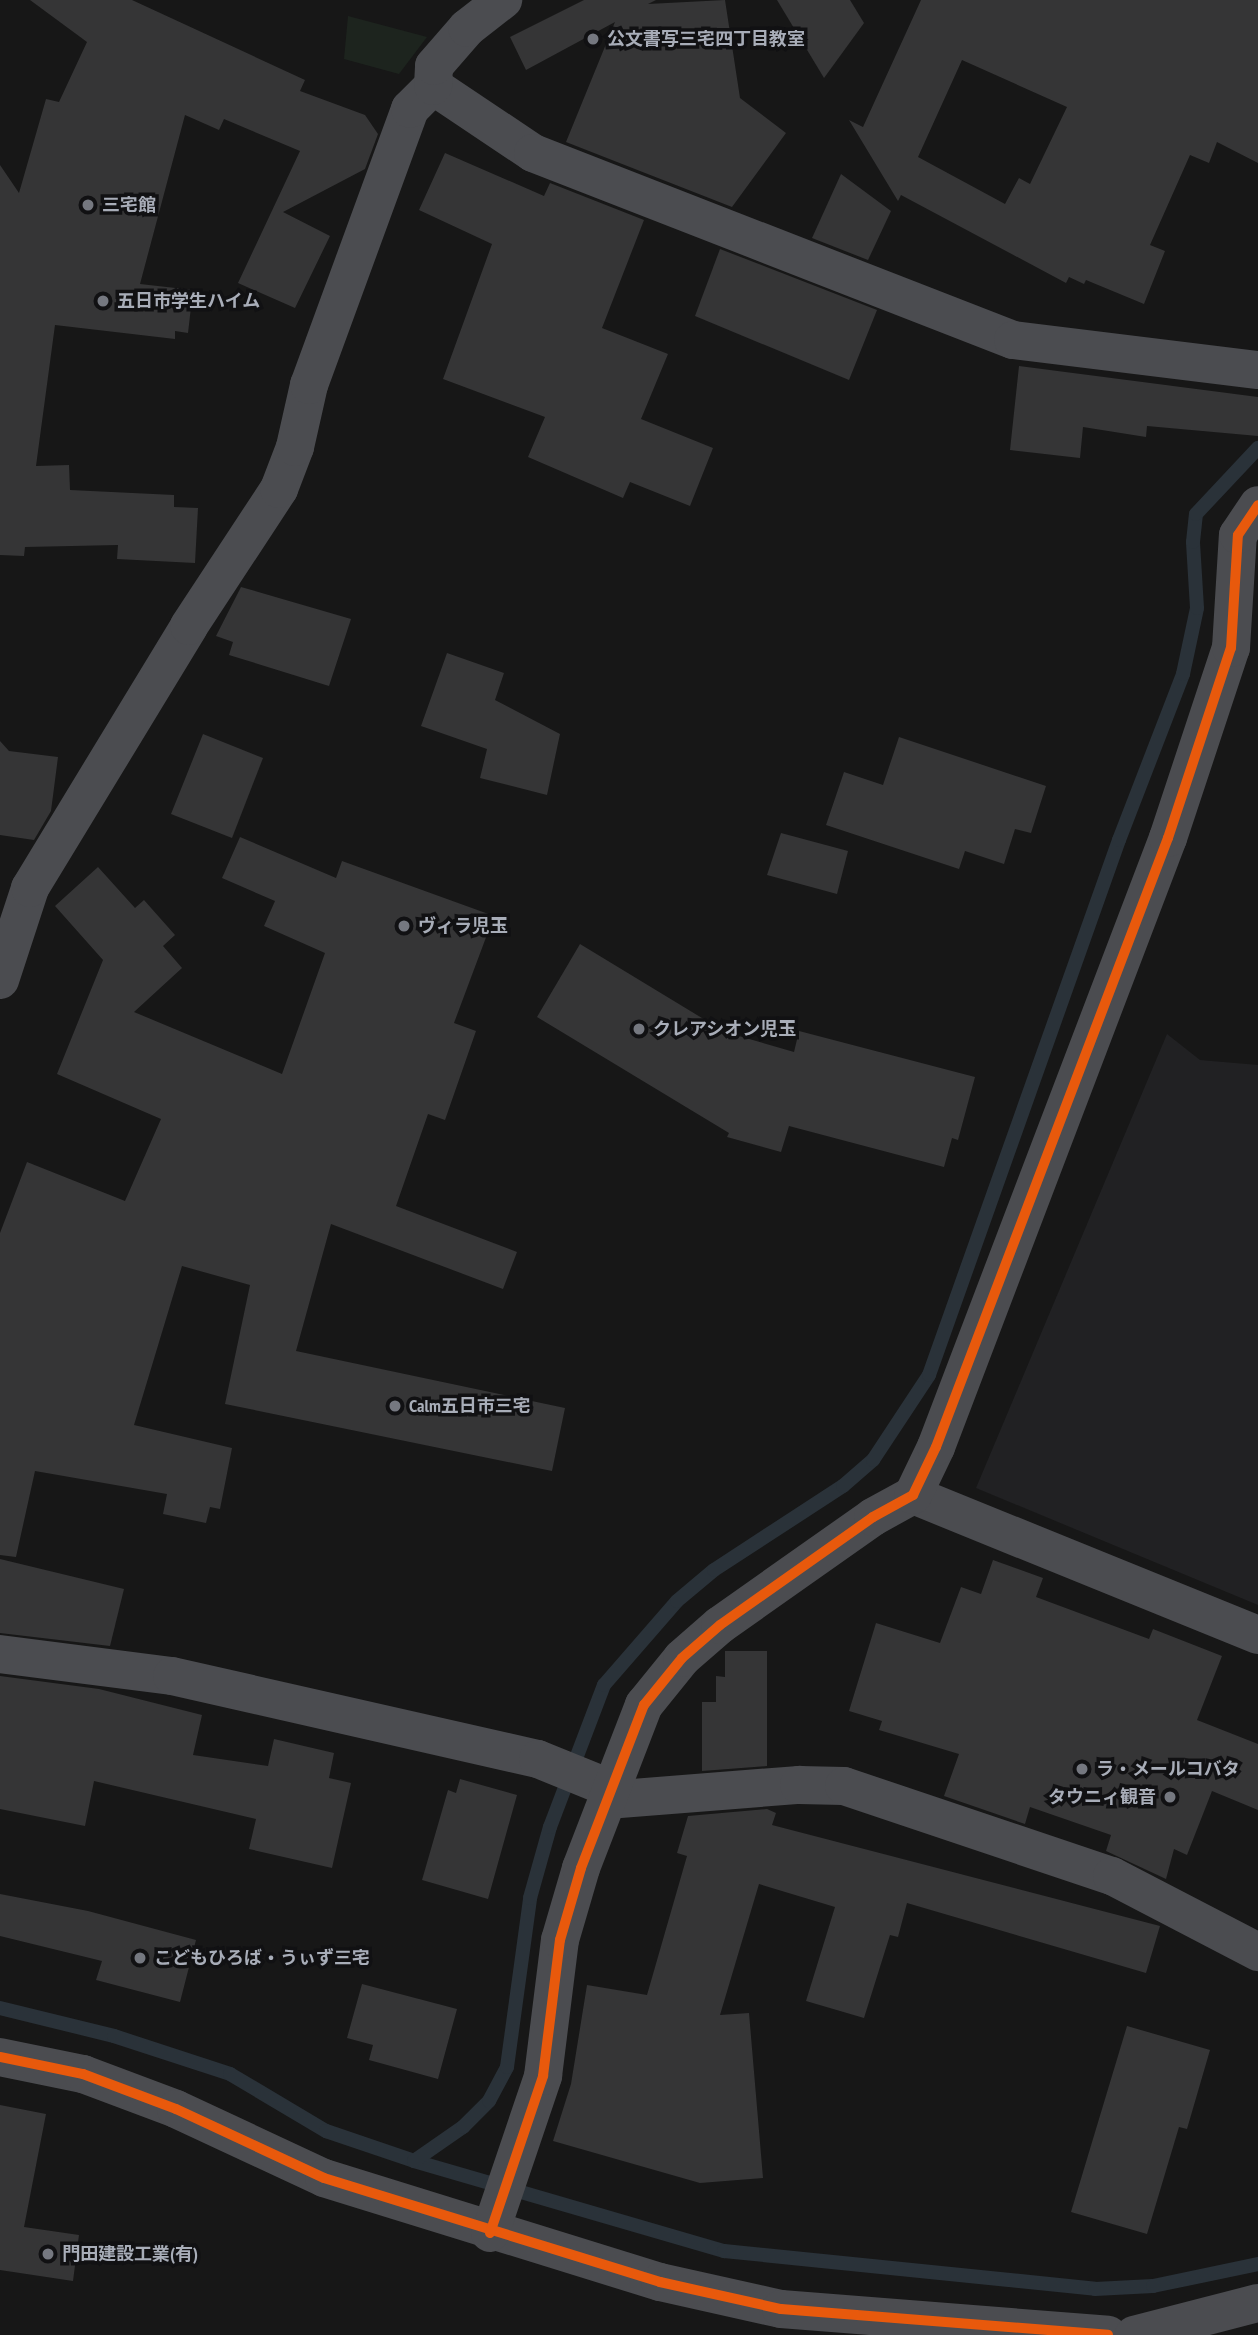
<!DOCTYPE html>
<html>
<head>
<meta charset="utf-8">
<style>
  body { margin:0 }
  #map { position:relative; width:1258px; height:2335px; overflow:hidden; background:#171717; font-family:"PT Sans Narrow","Noto Sans JP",sans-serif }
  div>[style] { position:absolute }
  .built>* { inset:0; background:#212123 }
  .green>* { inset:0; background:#1d241e }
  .stream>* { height:14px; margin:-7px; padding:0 7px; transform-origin:7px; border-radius:7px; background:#2a3239 }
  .building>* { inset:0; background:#353536 }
  .minor>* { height:38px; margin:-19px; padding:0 19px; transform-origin:19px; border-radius:19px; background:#4b4c50 }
  .cycleway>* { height:10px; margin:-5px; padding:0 5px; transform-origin:5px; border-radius:5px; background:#e8590c }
  .dots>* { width:19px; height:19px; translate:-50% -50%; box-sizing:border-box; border:4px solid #111113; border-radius:50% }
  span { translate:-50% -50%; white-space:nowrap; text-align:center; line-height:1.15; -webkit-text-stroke:7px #111113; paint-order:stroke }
  .poi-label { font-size:18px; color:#a8adb8; font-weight:700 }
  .left { translate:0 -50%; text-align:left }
  .right { translate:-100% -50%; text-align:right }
</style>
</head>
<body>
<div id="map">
  <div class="built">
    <i style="clip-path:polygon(1167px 1034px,1200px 1060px,1258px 1065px,1258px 1605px,976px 1488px)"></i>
  </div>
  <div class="green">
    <i style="clip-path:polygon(348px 16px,427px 37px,399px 74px,344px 59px)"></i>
  </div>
  <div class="stream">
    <i style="left:0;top:2008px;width:117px;rotate:13.8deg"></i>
    <i style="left:114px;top:2036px;width:122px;rotate:18.1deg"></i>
    <i style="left:230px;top:2074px;width:112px;rotate:30.7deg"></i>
    <i style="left:326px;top:2131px;width:93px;rotate:18.8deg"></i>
    <i style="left:414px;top:2161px;width:323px;rotate:16.2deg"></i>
    <i style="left:724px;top:2251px;width:373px;rotate:5.8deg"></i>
    <i style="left:1095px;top:2289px;width:58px;rotate:-3deg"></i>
    <i style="left:1153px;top:2286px;width:107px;rotate:-11.8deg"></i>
    <i style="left:414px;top:2161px;width:60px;rotate:-34.8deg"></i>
    <i style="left:463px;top:2127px;width:37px;rotate:-45deg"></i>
    <i style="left:489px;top:2101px;width:38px;rotate:-62deg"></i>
    <i style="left:507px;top:2067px;width:171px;rotate:-82.2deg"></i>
    <i style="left:530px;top:1898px;width:74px;rotate:-74.3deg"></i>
    <i style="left:550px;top:1827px;width:152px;rotate:-69.2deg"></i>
    <i style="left:604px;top:1685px;width:111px;rotate:-49deg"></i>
    <i style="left:677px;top:1601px;width:48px;rotate:-40deg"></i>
    <i style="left:714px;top:1570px;width:154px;rotate:-33.1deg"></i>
    <i style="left:843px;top:1486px;width:40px;rotate:-41deg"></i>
    <i style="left:873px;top:1460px;width:102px;rotate:-56.6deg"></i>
    <i style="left:929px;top:1375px;width:568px;rotate:-70.45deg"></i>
    <i style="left:1119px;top:840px;width:178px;rotate:-68.9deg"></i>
    <i style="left:1183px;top:674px;width:67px;rotate:-78deg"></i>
    <i style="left:1197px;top:608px;width:66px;rotate:-93.5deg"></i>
    <i style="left:1193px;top:542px;width:28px;rotate:-84deg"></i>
    <i style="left:1196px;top:514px;width:91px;rotate:-46.8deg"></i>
  </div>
  <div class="building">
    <i style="clip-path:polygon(30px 0,132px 0,305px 80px,300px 91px,365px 115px,378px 134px,365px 169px,283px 212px,330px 236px,295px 308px,238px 283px,300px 151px,224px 119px,219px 130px,185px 115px,140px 284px,193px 290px,188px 333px,175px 331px,175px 339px,55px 325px,36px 466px,69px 465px,70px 490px,174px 495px,174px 507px,198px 508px,195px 563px,117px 559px,118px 545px,25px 547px,24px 556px,0 555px,0 165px,19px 193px,46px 99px,59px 102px,87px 42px)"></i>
    <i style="clip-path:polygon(584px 0,656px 0,648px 4px,725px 0,740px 98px,786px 133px,732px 207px,566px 142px,615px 22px,526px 70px,510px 37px)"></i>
    <i style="clip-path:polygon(777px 0,850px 0,864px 23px,824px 78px)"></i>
    <i style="clip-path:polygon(evenodd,921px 0,1258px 0,1258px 163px,1217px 142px,1209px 163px,1190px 155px,1150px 245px,1165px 251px,1144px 304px,1086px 280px,1084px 284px,1069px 277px,1066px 283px,901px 195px,898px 201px,849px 120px,863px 127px,921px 0,962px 60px,1067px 107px,1030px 184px,1019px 178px,1005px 204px,918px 157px,962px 60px)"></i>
    <i style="clip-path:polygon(445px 153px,544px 196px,550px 183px,644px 220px,602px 328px,668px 354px,641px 419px,713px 448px,690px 506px,630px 482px,623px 498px,528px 457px,545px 417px,443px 379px,492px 244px,419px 210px)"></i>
    <i style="clip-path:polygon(841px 174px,891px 211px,868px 260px,812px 238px)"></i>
    <i style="clip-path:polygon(720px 249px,877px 310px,849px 380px,695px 316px)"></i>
    <i style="clip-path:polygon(1019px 366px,1258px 397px,1258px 436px,1147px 426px,1146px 437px,1083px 427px,1080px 458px,1010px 450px)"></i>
    <i style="clip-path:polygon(241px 587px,351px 619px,329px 686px,229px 655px,233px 642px,216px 636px)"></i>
    <i style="clip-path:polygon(447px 653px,504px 673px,495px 700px,560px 734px,547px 795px,480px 778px,487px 749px,421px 726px)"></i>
    <i style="clip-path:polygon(203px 734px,263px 758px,232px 838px,171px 814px)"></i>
    <i style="clip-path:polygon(899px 737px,1046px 786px,1031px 833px,1015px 829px,1004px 864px,965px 851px,959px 869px,826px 825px,844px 772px,883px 785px)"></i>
    <i style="clip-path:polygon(0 741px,9px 751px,58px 757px,51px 811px,34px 840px,0 835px)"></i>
    <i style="clip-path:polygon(781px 833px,848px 851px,837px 894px,767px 875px)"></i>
    <i style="clip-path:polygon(240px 837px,336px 878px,342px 861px,494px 916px,454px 1023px,476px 1031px,445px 1120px,428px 1114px,396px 1206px,517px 1252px,503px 1289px,331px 1224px,296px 1351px,565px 1408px,552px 1471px,225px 1404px,250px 1285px,182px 1266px,134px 1425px,232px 1448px,220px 1509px,210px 1507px,206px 1523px,163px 1514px,167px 1494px,35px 1471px,16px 1557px,0 1555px,0 1233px,27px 1162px,125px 1201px,161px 1119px,57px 1074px,103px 960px,55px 906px,98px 867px,135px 908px,144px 900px,175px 935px,163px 946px,182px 968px,134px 1012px,282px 1074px,325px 953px,264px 926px,275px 901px,222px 878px)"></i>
    <i style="clip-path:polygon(580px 944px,725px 1032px,794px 1052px,799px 1031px,975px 1077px,958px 1140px,952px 1138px,944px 1167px,789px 1126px,781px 1152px,727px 1137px,729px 1133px,537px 1017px)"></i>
    <i style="clip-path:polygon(0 1559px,124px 1589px,110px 1646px,0 1633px)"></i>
    <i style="clip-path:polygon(993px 1560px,1043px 1578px,1036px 1597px,1149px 1639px,1153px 1629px,1222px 1656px,1197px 1720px,1258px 1744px,1258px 1810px,1212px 1791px,1187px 1855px,1174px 1849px,1166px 1879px,1106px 1851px,1111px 1835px,1030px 1807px,1025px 1824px,944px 1796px,959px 1754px,879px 1730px,882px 1721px,849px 1711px,876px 1623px,940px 1643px,961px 1587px,981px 1594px)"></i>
    <i style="clip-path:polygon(725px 1651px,767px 1651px,767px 1766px,702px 1771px,702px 1702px,716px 1702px,716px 1676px,725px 1677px)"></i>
    <i style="clip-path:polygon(0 1676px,99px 1689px,202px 1715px,193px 1755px,268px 1766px,274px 1739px,334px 1753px,329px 1778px,351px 1783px,332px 1868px,249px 1849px,256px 1819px,94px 1781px,85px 1826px,0 1809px)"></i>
    <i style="clip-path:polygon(460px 1779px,517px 1795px,488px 1899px,422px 1880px,448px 1790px,456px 1793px)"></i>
    <i style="clip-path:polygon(767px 1809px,776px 1813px,772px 1825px,1160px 1926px,1146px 1973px,907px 1903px,898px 1937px,890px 1935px,864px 2018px,806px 2001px,835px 1907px,759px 1884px,720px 2015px,749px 2013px,763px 2178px,700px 2183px,553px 2141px,571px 2084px,587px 1985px,647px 1995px,687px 1856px,677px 1853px,688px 1816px)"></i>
    <i style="clip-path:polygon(0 1894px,88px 1911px,196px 1940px,180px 2002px,96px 1980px,102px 1961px,0 1936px)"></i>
    <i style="clip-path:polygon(362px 1984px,457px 2009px,438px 2079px,369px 2060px,373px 2045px,347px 2038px)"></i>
    <i style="clip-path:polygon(1127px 2026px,1210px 2050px,1187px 2129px,1179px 2127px,1147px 2234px,1071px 2212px)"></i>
    <i style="clip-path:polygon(0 2105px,46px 2114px,24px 2227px,79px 2235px,73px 2281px,0 2270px)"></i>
  </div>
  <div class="minor">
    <i style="left:433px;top:86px;width:120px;rotate:33.8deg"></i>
    <i style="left:533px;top:153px;width:515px;rotate:21.29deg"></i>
    <i style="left:1013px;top:340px;width:247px;rotate:7deg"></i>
    <i style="left:0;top:980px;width:97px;rotate:-71.9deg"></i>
    <i style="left:30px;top:888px;width:306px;rotate:-58.7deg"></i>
    <i style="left:189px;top:626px;width:164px;rotate:-56.7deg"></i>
    <i style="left:279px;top:489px;width:45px;rotate:-69.1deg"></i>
    <i style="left:295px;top:447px;width:64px;rotate:-77.3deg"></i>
    <i style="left:309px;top:385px;width:294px;rotate:-69.9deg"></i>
    <i style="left:410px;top:109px;width:33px;rotate:-45deg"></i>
    <i style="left:433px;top:86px;width:20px;rotate:-87deg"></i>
    <i style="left:434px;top:66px;width:50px;rotate:-49deg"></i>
    <i style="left:467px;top:28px;width:46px;rotate:-37.9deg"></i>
    <i style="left:913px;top:1495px;width:372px;rotate:22.1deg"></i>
    <i style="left:0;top:1654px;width:173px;rotate:7.3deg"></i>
    <i style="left:172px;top:1676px;width:375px;rotate:12.8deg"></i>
    <i style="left:538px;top:1759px;width:80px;rotate:22.1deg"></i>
    <i style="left:607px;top:1800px;width:193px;rotate:-4.5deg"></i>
    <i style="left:799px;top:1785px;width:45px;rotate:1.3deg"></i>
    <i style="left:844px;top:1786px;width:283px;rotate:18.6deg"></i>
    <i style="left:1112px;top:1876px;width:165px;rotate:27.5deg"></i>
    <i style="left:0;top:2057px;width:85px;rotate:11.6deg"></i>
    <i style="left:83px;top:2074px;width:99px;rotate:20.6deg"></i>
    <i style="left:176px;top:2109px;width:163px;rotate:25deg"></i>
    <i style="left:324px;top:2178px;width:352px;rotate:17.2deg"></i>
    <i style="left:660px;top:2282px;width:124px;rotate:12.6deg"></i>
    <i style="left:781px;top:2309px;width:328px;rotate:4.5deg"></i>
    <i style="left:490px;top:2233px;width:166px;rotate:-71.3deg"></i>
    <i style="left:543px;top:2076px;width:137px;rotate:-82.9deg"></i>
    <i style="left:560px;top:1940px;width:75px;rotate:-73.7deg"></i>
    <i style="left:581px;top:1868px;width:175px;rotate:-68.9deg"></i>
    <i style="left:644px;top:1705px;width:60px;rotate:-51deg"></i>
    <i style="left:682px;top:1658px;width:50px;rotate:-41deg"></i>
    <i style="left:720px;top:1625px;width:187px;rotate:-35.2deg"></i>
    <i style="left:873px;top:1517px;width:46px;rotate:-28.8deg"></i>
    <i style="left:913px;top:1495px;width:53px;rotate:-64.4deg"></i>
    <i style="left:936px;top:1447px;width:652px;rotate:-69.15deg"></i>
    <i style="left:1168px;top:838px;width:200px;rotate:-71.7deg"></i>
    <i style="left:1231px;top:648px;width:113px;rotate:-86.5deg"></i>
    <i style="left:1238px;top:535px;width:36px;rotate:-56deg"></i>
    <i style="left:1134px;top:2335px;width:128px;rotate:-14.5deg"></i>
  </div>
  <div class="cycleway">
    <i style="left:0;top:2057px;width:85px;rotate:11.6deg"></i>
    <i style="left:83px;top:2074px;width:99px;rotate:20.6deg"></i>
    <i style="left:176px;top:2109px;width:163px;rotate:25deg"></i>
    <i style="left:324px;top:2178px;width:352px;rotate:17.2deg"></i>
    <i style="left:660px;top:2282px;width:124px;rotate:12.6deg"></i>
    <i style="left:781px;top:2309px;width:328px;rotate:4.5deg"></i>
    <i style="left:490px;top:2233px;width:166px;rotate:-71.3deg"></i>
    <i style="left:543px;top:2076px;width:137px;rotate:-82.9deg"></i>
    <i style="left:560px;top:1940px;width:75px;rotate:-73.7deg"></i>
    <i style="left:581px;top:1868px;width:175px;rotate:-68.9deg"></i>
    <i style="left:644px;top:1705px;width:60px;rotate:-51deg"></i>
    <i style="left:682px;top:1658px;width:50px;rotate:-41deg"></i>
    <i style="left:720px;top:1625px;width:187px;rotate:-35.2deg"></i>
    <i style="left:873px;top:1517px;width:46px;rotate:-28.8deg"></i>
    <i style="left:913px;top:1495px;width:53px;rotate:-64.4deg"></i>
    <i style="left:936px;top:1447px;width:652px;rotate:-69.15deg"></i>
    <i style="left:1168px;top:838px;width:200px;rotate:-71.7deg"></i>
    <i style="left:1231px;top:648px;width:113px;rotate:-86.5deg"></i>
    <i style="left:1238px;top:535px;width:36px;rotate:-56deg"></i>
  </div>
  <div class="dots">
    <i style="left:593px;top:39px;background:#757880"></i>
    <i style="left:88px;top:205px;background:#757880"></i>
    <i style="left:103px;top:301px;background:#757880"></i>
    <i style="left:404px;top:926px;background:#757880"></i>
    <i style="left:639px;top:1029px;background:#757880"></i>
    <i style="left:395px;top:1406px;background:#757880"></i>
    <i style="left:1082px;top:1769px;background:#757880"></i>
    <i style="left:1170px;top:1797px;background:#757880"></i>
    <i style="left:140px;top:1958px;background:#757880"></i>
    <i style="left:48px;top:2254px;background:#757880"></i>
  </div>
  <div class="poi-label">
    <span class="left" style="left:607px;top:39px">公文書写三宅四丁目教室</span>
    <span class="left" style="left:102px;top:205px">三宅館</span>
    <span class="left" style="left:117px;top:301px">五日市学生ハイム</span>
    <span class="left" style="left:418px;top:926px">ヴィラ児玉</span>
    <span class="left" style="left:653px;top:1029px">クレアシオン児玉</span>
    <span class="left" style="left:409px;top:1406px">Calm五日市三宅</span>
    <span class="left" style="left:1096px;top:1769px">ラ・メールコバタ</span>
    <span class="right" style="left:1156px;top:1797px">タウニィ観音</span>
    <span class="left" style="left:154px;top:1958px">こどもひろば・うぃず三宅</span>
    <span class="left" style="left:62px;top:2254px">門田建設工業(有)</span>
  </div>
</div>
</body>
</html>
